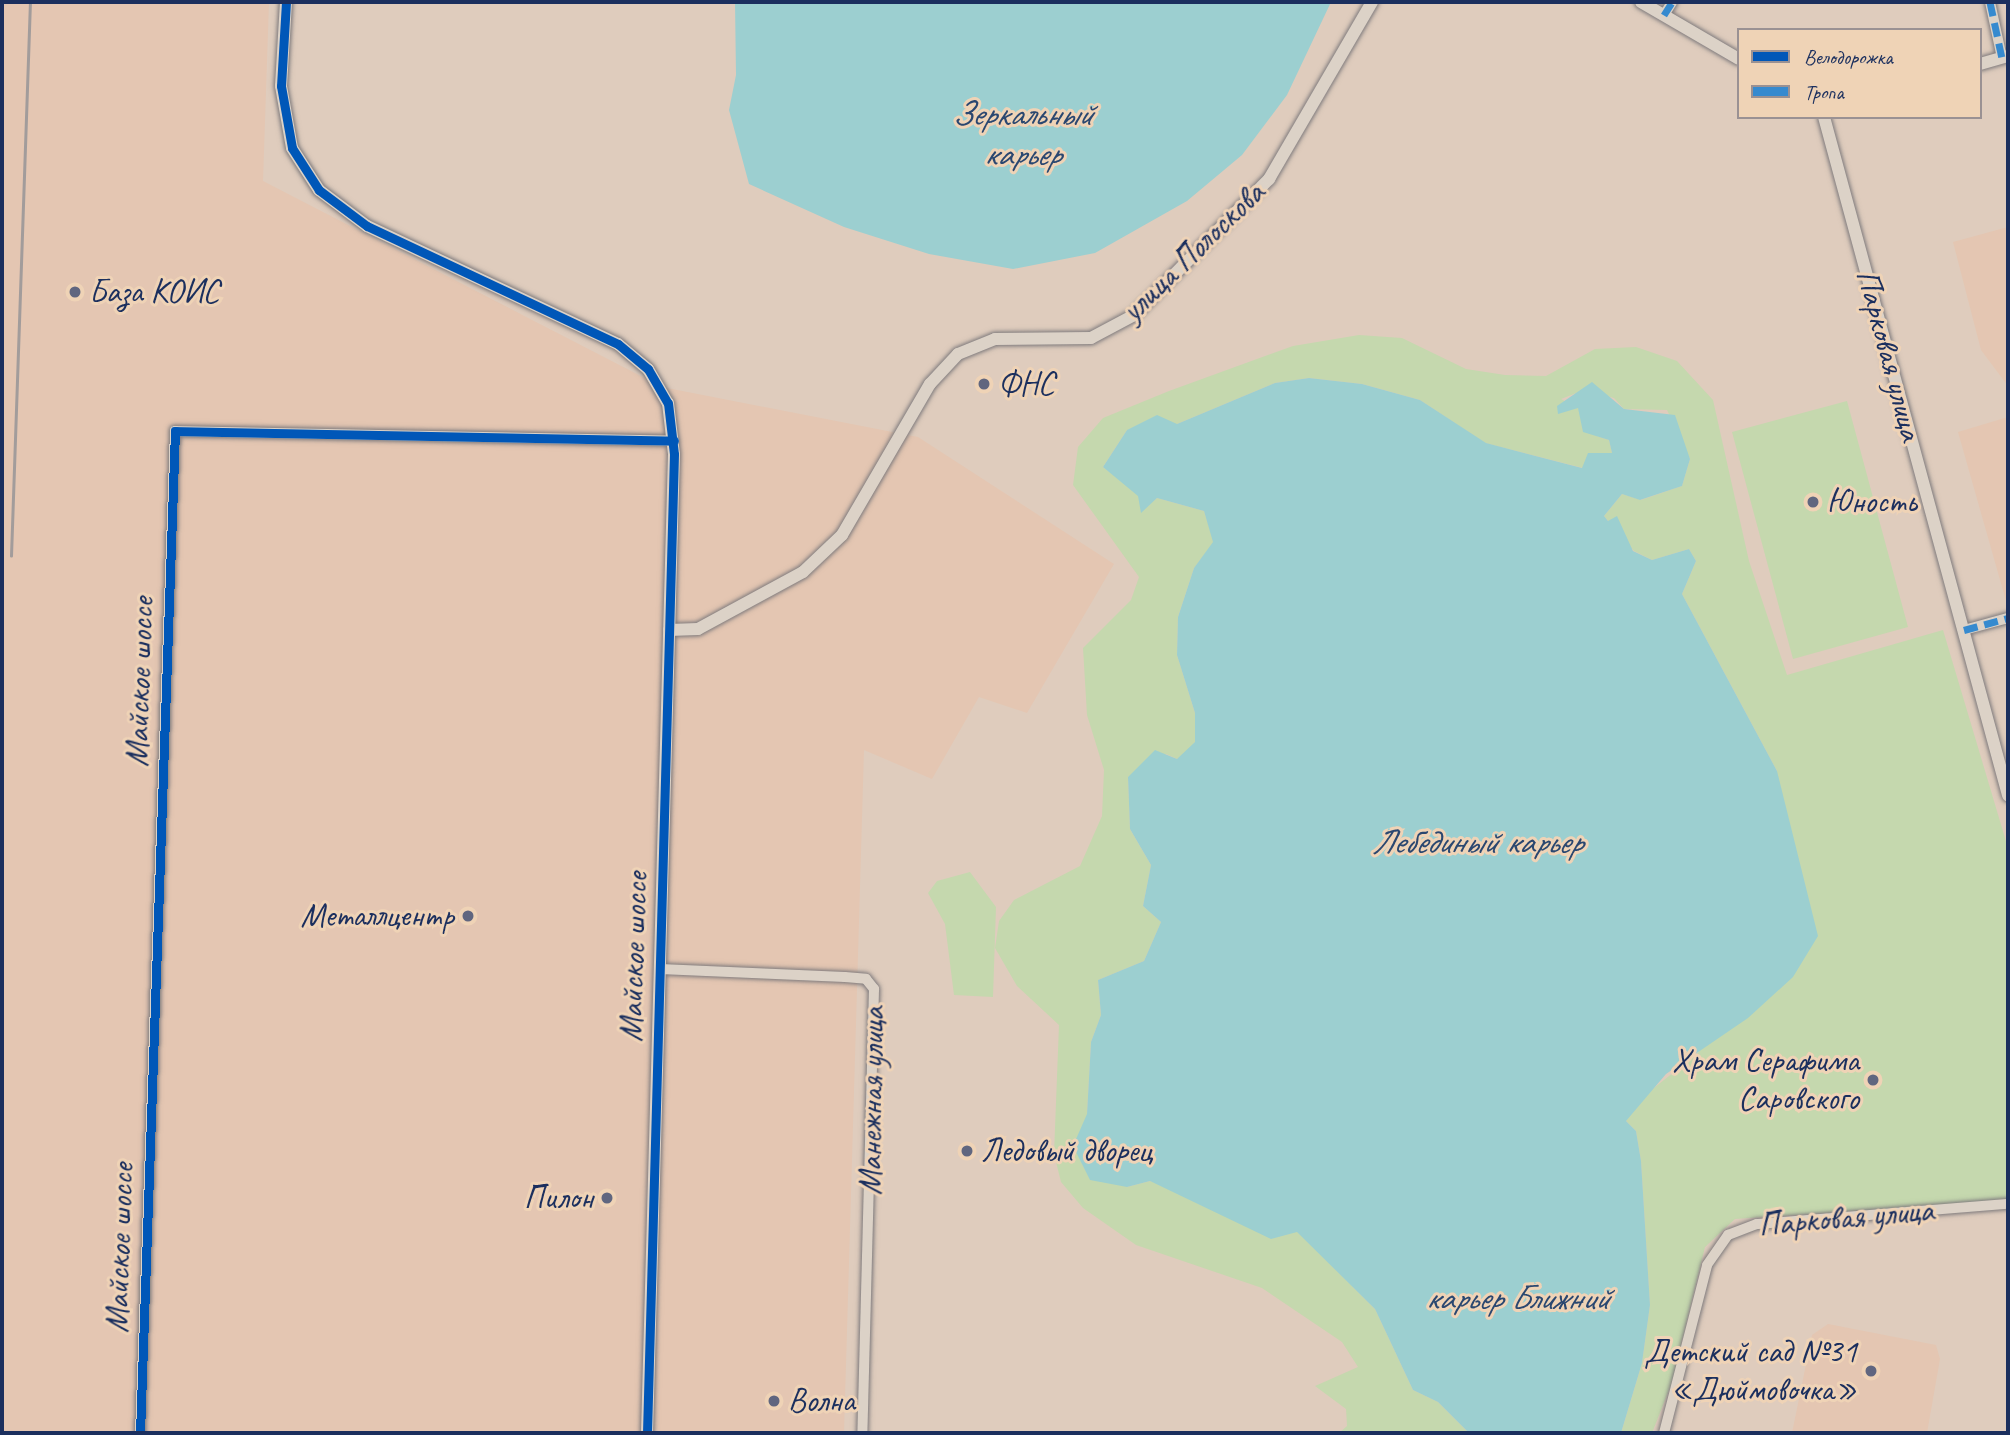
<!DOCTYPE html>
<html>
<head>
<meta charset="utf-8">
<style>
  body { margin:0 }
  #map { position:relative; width:2010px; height:1435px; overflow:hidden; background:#dfccbd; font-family:Caveat,sans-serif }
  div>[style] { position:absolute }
  .built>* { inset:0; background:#e4c6b2 }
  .green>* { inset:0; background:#c5d8ae }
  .water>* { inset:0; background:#9ccfd0 }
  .roads { filter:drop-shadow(0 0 2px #7f7b7d) drop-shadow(0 0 2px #7f7b7d) }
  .minor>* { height:10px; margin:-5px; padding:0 5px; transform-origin:5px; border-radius:5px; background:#dcd2c7 }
  .tertiary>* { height:12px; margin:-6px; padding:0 6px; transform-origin:6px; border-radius:6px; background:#dcd2c7 }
  .rail>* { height:2.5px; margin:-1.25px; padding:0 1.25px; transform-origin:1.25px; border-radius:1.25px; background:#a29c9b }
  .quiet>* { height:7px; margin-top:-3.5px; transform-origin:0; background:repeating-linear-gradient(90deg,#368acf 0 14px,transparent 0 21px) }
  .cycleway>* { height:9px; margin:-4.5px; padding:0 4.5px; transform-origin:4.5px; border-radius:4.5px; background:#0057b8 }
  .dots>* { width:19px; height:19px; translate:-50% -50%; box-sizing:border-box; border:4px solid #efd3b6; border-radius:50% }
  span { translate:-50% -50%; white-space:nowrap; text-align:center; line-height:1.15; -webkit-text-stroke:6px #efd3b6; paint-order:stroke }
  .street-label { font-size:33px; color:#1b2f5e }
  .poi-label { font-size:33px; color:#1b2f5e }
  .left { translate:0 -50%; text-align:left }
  .right { translate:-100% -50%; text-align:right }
  .water-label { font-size:35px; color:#2a4770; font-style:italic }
  .frame { position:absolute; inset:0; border:4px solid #1b2f5e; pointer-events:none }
  .legend { position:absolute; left:1737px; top:28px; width:245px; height:91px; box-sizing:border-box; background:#efd3b6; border:2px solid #9a9193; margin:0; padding:9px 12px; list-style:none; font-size:21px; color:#1b2f5e }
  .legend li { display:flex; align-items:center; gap:14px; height:35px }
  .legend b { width:35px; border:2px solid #9a9193 }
</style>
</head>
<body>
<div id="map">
  <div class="built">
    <i style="clip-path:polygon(2px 2px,269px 2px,263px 181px,662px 387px,918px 437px,1114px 564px,1027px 713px,979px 697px,932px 779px,864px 750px,844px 1433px,2px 1433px)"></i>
    <i style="clip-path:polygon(2008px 227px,2008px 386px,1981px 350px,1953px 242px)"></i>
    <i style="clip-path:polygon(2008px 417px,2008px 608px,1958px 432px)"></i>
    <i style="clip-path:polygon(1828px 1324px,1936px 1345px,1940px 1359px,1927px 1433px,1792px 1433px,1812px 1335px)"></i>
  </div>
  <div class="green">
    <i style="clip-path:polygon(1359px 335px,1402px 338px,1466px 369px,1505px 375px,1546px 376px,1595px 349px,1636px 347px,1677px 361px,1713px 400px,1749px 561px,1787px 675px,1943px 630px,2008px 848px,2008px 1201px,1735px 1219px,1705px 1247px,1671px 1385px,1652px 1433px,1621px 1433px,1642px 1363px,1650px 1305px,1641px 1161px,1636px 1131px,1626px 1121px,1635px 1103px,1698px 1053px,1777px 771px,1682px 594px,1696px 561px,1689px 549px,1652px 560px,1634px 551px,1604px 516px,1622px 494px,1641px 500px,1682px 486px,1690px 459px,1667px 410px,1624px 409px,1614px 398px,1584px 390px,1561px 399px,1578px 408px,1597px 436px,1609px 440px,1612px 453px,1583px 468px,1485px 443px,1420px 400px,1362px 384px,1309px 378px,1275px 383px,1177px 424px,1127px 430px,1103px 467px,1151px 503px,1157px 498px,1204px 511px,1214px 542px,1194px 568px,1178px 617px,1177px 655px,1195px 713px,1195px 742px,1187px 754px,1177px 759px,1166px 754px,1128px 777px,1130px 829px,1151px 865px,1143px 906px,1161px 922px,1144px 961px,1098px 980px,1101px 1015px,1091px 1042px,1087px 1114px,1127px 1187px,1150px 1181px,1297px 1231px,1375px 1309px,1413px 1390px,1438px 1402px,1469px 1433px,1339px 1433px,1347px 1426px,1346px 1409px,1315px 1386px,1358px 1367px,1342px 1342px,1262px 1288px,1136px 1245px,1083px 1208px,1061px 1182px,1054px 1154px,1059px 1025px,1017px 986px,995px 948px,999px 921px,1014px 900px,1080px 866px,1102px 816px,1104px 770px,1087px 715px,1083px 648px,1131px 600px,1139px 577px,1073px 485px,1078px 447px,1103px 418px,1169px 391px,1293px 346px)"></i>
    <i style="clip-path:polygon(1847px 401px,1908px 627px,1793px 659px,1732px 432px)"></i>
    <i style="clip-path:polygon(970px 872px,996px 907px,993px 997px,954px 995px,945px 924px,928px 893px,937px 881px)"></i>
  </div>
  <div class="water">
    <i style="clip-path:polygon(735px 2px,1331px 2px,1287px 95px,1242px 155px,1187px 201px,1095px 253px,1013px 269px,929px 254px,844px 227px,749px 184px,729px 110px,736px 75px)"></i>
    <i style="clip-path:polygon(1309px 378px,1362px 384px,1420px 400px,1486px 443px,1582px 468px,1588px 453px,1612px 453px,1609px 440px,1583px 432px,1578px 408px,1558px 414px,1557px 406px,1592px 382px,1624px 409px,1675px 415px,1690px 459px,1682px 486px,1640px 500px,1622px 494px,1604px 516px,1608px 521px,1617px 516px,1633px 551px,1652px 560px,1689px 549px,1696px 561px,1682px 594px,1777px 771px,1818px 936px,1793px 977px,1748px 1018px,1666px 1074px,1626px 1121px,1636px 1131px,1641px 1161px,1650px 1305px,1642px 1363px,1621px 1433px,1469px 1433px,1438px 1402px,1413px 1390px,1375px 1309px,1297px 1232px,1271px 1239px,1150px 1181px,1127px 1187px,1090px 1180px,1073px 1146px,1087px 1114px,1091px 1042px,1101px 1015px,1098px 980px,1144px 961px,1161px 922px,1143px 906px,1151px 865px,1130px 829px,1128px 777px,1155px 750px,1177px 759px,1195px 742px,1195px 713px,1177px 655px,1178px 617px,1194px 568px,1213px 542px,1204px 511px,1157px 498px,1141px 513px,1138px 496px,1103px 467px,1127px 430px,1157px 415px,1177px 424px,1275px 383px)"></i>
  </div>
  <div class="roads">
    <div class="minor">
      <i style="left:1990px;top:2px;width:57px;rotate:77.9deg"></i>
      <i style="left:1664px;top:15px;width:15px;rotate:-58deg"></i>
      <i style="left:1964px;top:630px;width:46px;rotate:-15.3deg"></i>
      <i style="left:660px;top:969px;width:185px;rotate:2.5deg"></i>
      <i style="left:845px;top:977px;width:21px;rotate:5deg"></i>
      <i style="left:866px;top:979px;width:13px;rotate:51deg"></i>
      <i style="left:874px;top:989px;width:444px;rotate:91.5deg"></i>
      <i style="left:140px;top:1433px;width:1003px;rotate:-88deg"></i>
      <i style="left:175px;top:431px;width:499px;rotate:1.1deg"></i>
      <i style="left:1664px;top:1433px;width:173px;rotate:-75.6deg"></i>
      <i style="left:1707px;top:1265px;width:37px;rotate:-55deg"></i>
      <i style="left:1728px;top:1235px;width:31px;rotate:-21deg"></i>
      <i style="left:1757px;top:1224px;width:252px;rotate:-4.6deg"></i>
    </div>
    <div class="tertiary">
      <i style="left:286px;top:2px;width:84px;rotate:93.4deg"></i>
      <i style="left:281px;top:86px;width:63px;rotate:79.9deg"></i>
      <i style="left:292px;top:148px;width:50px;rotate:57.3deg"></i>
      <i style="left:319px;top:190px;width:60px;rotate:36.9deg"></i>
      <i style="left:367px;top:226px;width:277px;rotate:25.2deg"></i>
      <i style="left:618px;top:344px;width:39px;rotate:40deg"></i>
      <i style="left:648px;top:369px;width:39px;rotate:60deg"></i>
      <i style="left:668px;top:403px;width:51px;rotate:83.3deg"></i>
      <i style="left:674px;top:454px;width:979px;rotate:91.58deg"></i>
      <i style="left:1641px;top:2px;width:113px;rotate:30.2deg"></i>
      <i style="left:1980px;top:64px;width:29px;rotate:-16deg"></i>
      <i style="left:1824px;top:117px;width:703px;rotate:74.82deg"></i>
      <i style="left:669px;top:630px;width:29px;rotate:-2deg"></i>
      <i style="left:698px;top:629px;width:119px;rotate:-28.5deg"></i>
      <i style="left:803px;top:572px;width:54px;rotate:-43.5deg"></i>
      <i style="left:842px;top:535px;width:175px;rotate:-59.8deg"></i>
      <i style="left:930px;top:384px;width:41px;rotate:-47deg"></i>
      <i style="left:958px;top:354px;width:40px;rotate:-22deg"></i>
      <i style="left:995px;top:339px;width:96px;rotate:-0.6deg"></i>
      <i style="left:1091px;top:338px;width:49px;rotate:-28.1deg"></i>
      <i style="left:1134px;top:315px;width:192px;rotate:-45.2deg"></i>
      <i style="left:1269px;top:179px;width:205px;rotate:-59.8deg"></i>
    </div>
  </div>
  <div class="rail">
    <i style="left:11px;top:556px;width:554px;rotate:-88.04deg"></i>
  </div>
  <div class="quiet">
    <i style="left:1990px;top:2px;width:57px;rotate:77.9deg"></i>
    <i style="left:1664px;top:15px;width:15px;rotate:-58deg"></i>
    <i style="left:1964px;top:630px;width:46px;rotate:-15.3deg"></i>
  </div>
  <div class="cycleway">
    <i style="left:286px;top:2px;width:84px;rotate:93.4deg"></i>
    <i style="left:281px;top:86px;width:63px;rotate:79.9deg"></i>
    <i style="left:292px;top:148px;width:50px;rotate:57.3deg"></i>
    <i style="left:319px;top:190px;width:60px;rotate:36.9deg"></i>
    <i style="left:367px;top:226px;width:277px;rotate:25.2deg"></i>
    <i style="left:618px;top:344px;width:39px;rotate:40deg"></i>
    <i style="left:648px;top:369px;width:39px;rotate:60deg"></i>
    <i style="left:668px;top:403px;width:51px;rotate:83.3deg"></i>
    <i style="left:674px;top:454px;width:979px;rotate:91.58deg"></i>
    <i style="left:140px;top:1433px;width:1003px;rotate:-88deg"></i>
    <i style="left:175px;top:431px;width:499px;rotate:1.1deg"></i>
  </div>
  <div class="dots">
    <i style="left:75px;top:292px;background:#60667f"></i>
    <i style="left:984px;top:384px;background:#60667f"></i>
    <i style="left:1813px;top:502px;background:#60667f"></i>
    <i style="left:468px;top:916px;background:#60667f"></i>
    <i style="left:1873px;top:1080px;background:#60667f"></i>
    <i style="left:967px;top:1151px;background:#60667f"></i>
    <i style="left:607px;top:1198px;background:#60667f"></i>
    <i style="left:1871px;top:1371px;background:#60667f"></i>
    <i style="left:774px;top:1401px;background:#60667f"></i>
  </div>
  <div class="street-label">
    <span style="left:1193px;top:252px;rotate:-44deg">улица Полоскова</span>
    <span style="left:1889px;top:355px;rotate:75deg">Парковая улица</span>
    <span style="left:140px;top:682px;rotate:-88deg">Майское шоссе</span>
    <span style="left:634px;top:957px;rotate:-88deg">Майское шоссе</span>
    <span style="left:872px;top:1101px;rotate:-89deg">Манежная улица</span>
    <span style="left:1846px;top:1218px;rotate:-5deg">Парковая улица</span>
    <span style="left:120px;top:1248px;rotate:-88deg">Майское шоссе</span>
  </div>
  <div class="poi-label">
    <span class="left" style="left:89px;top:292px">База КОИС</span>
    <span class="left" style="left:998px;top:384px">ФНС</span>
    <span class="left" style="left:1827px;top:502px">Юность</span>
    <span class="right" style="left:454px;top:916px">Металлцентр</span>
    <span class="right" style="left:1859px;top:1080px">Храм Серафима<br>Саровского</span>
    <span class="left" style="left:981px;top:1151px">Ледовый дворец</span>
    <span class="right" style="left:593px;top:1198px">Пилон</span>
    <span class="right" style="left:1857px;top:1371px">Детский сад №31<br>«Дюймовочка»</span>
    <span class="left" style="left:788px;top:1401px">Волна</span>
  </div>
  <div class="water-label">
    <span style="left:1022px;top:134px">Зеркальный<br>карьер</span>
    <span style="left:1477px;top:842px">Лебединый карьер</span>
    <span style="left:1517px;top:1298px">карьер Ближний</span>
  </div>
  <div class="frame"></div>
  <ul class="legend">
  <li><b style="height:9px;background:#0057b8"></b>Велодорожка</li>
  <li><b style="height:9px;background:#368acf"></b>Тропа</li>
  </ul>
</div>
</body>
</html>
